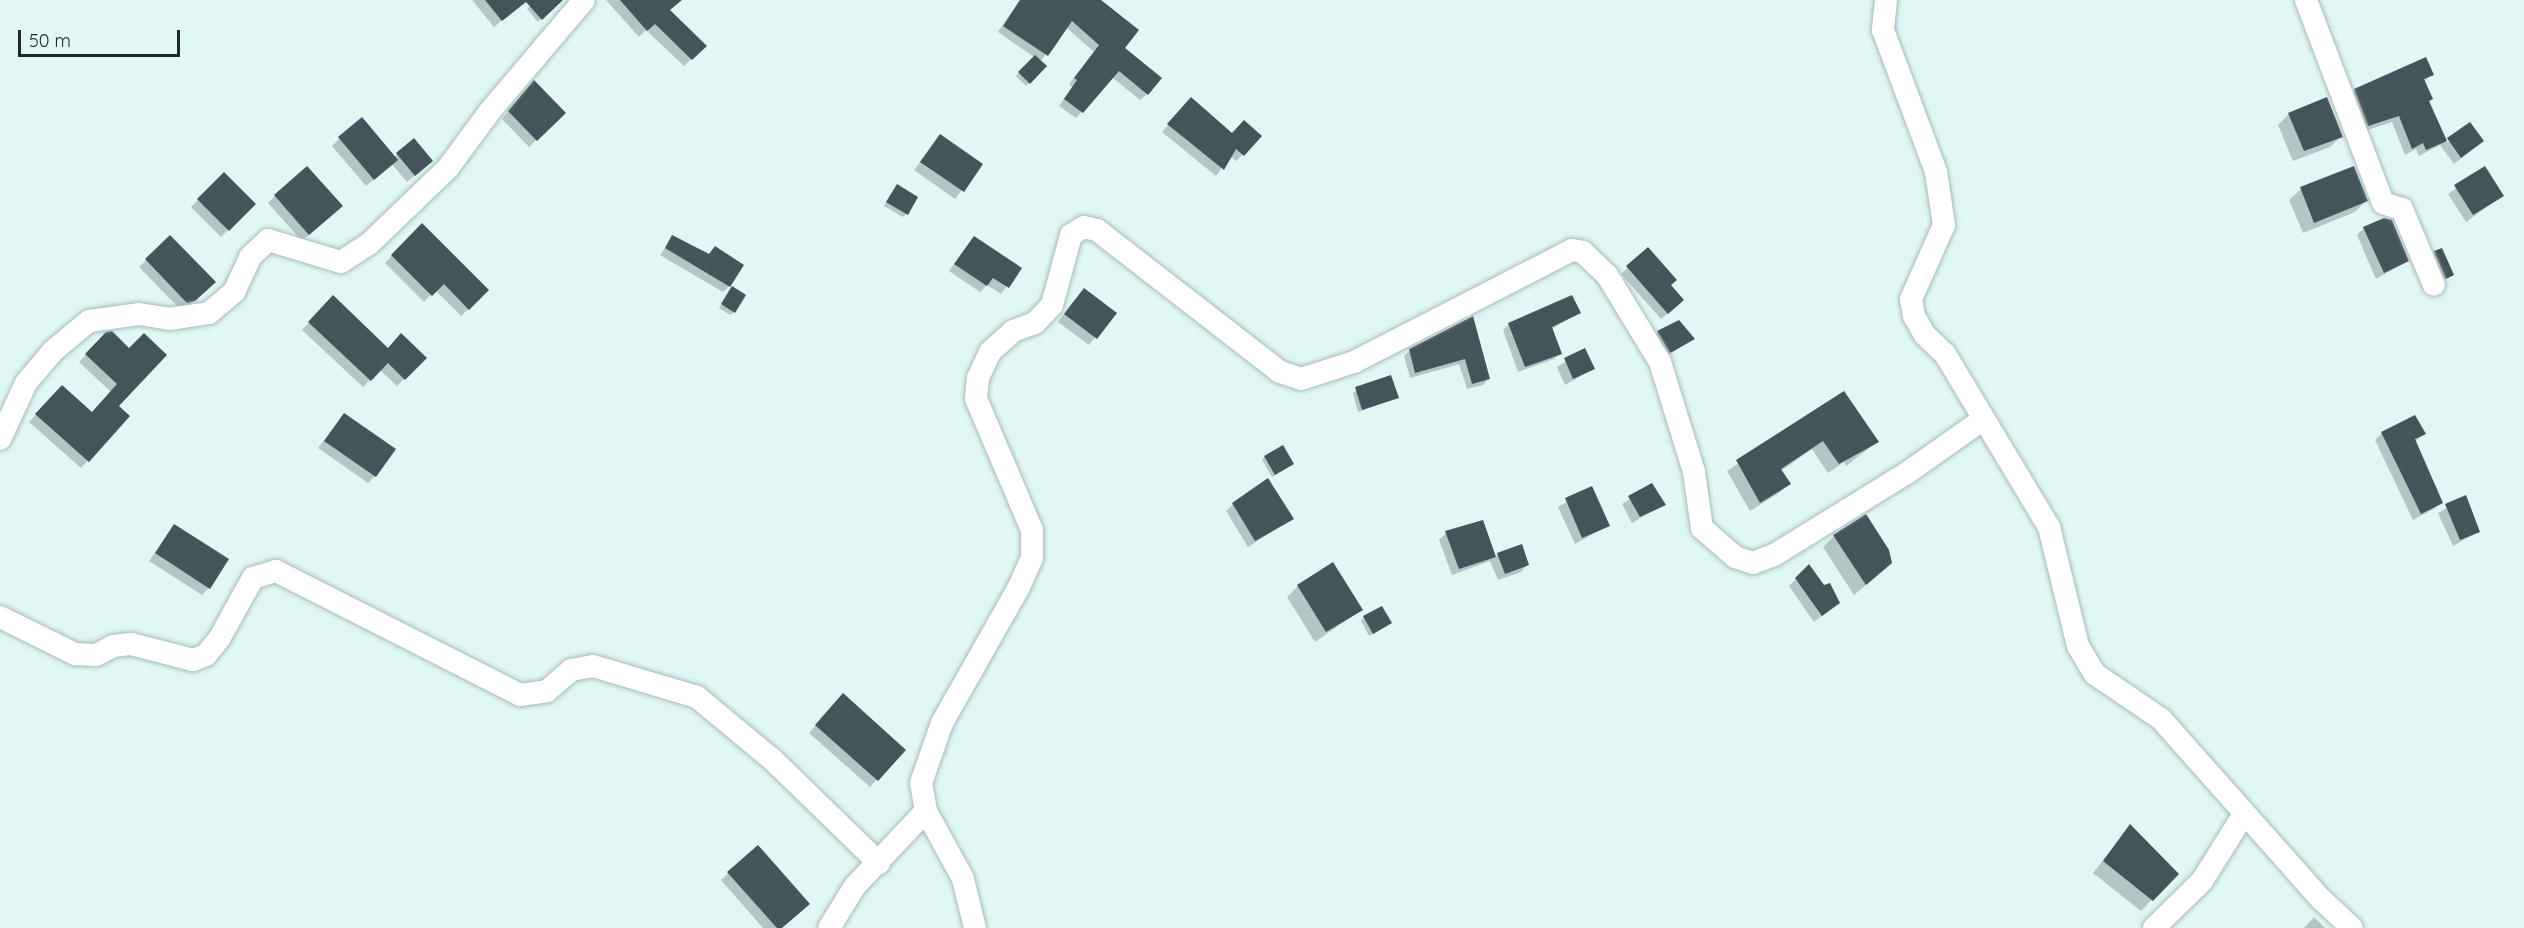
<!DOCTYPE html>
<html>
<head>
<meta charset="utf-8">
<style>
  body { margin:0 }
  #map { position:relative; width:2524px; height:928px; overflow:hidden; background:#e0f7f5; font-family:Quicksand,sans-serif }
  div>[style] { position:absolute }
  .shadow>* { inset:0; background:#0003 }
  .building>* { inset:0; background:#43545b }
  .roads { filter:drop-shadow(0 0 2px #a5bbb8) drop-shadow(0 0 2px #a5bbb8) }
  .minor>* { height:22px; margin:-11px; padding:0 11px; transform-origin:11px; border-radius:11px; background:#fff }
  span { translate:-50% -50%; white-space:nowrap; text-align:center; line-height:1.15; -webkit-text-stroke:6px #e0f7f5; paint-order:stroke }
  .scale { position:absolute; left:18px; top:30px; width:162px; height:27px; box-sizing:border-box; border:3px solid #1f2827; border-top:0; padding-left:8px; font-size:18px; line-height:21px; white-space:nowrap; color:#1f2827; -webkit-text-stroke:4px #e0f7f5; paint-order:stroke }
</style>
</head>
<body>
<div id="map">
  <div class="shadow">
    <i style="clip-path:polygon(472px 0,521px 0,523px 3px,494px 27px)"></i>
    <i style="clip-path:polygon(536px 0,555px 0,558px 3px,538px 22px,527px 9px)"></i>
    <i style="clip-path:polygon(606px 0,666px 0,668px 11px,704px 46px,684px 66px,646px 30px,639px 37px)"></i>
    <i style="clip-path:polygon(1020px 0,1098px 0,1147px 94px,1140px 100px,1112px 77px,1076px 118px,1059px 106px,1072px 87px,1069px 84px,1094px 52px,1066px 27px,1040px 62px,1045px 66px,1026px 86px,1016px 76px,1034px 57px,998px 32px)"></i>
    <i style="clip-path:polygon(2432px 74px,2424px 82px,2428px 102px,2445px 142px,2482px 141px,2454px 164px,2440px 145px,2419px 156px,2416px 149px,2405px 155px,2392px 122px,2361px 132px,2348px 97px,2355px 90px)"></i>
    <i style="clip-path:polygon(527px 89px,564px 113px,529px 147px,502px 119px)"></i>
    <i style="clip-path:polygon(1185px 106px,1243px 154px,1236px 161px,1230px 156px,1216px 176px,1162px 132px)"></i>
    <i style="clip-path:polygon(2289px 114px,2341px 136px,2330px 147px,2293px 161px,2278px 125px)"></i>
    <i style="clip-path:polygon(940px 136px,981px 165px,955px 199px,914px 170px)"></i>
    <i style="clip-path:polygon(339px 139px,394px 157px,414px 140px,424px 168px,407px 182px,392px 164px,366px 186px,332px 146px)"></i>
    <i style="clip-path:polygon(2353px 168px,2366px 201px,2355px 212px,2303px 233px,2289px 200px,2301px 189px)"></i>
    <i style="clip-path:polygon(2484px 168px,2502px 196px,2466px 222px,2448px 194px)"></i>
    <i style="clip-path:polygon(224px 174px,254px 204px,221px 237px,191px 207px)"></i>
    <i style="clip-path:polygon(894px 189px,906px 214px,903px 217px,884px 206px)"></i>
    <i style="clip-path:polygon(275px 196px,334px 213px,302px 241px,268px 203px)"></i>
    <i style="clip-path:polygon(422px 225px,487px 290px,461px 316px,435px 290px,424px 302px,385px 263px)"></i>
    <i style="clip-path:polygon(2364px 228px,2408px 261px,2376px 279px,2357px 235px)"></i>
    <i style="clip-path:polygon(170px 237px,214px 282px,186px 308px,180px 309px,139px 267px)"></i>
    <i style="clip-path:polygon(673px 237px,709px 254px,715px 248px,729px 286px,723px 292px,660px 255px)"></i>
    <i style="clip-path:polygon(974px 237px,1019px 269px,1001px 294px,987px 285px,980px 292px,949px 271px)"></i>
    <i style="clip-path:polygon(1648px 249px,1676px 307px,1661px 319px,1621px 274px)"></i>
    <i style="clip-path:polygon(2435px 252px,2452px 275px,2443px 281px,2432px 256px)"></i>
    <i style="clip-path:polygon(729px 291px,734px 312px,730px 315px,719px 308px)"></i>
    <i style="clip-path:polygon(1077px 297px,1115px 313px,1089px 345px,1058px 322px)"></i>
    <i style="clip-path:polygon(333px 298px,388px 350px,424px 358px,397px 386px,380px 370px,363px 387px,302px 330px)"></i>
    <i style="clip-path:polygon(1579px 312px,1552px 329px,1561px 353px,1554px 359px,1518px 372px,1503px 330px,1509px 324px)"></i>
    <i style="clip-path:polygon(1472px 318px,1488px 379px,1483px 385px,1467px 389px,1459px 364px,1410px 378px,1404px 356px,1410px 350px)"></i>
    <i style="clip-path:polygon(1658px 332px,1693px 339px,1663px 359px,1651px 339px)"></i>
    <i style="clip-path:polygon(106px 334px,129px 350px,117px 406px,128px 416px,81px 468px,29px 422px,55px 394px,91px 414px,111px 392px,79px 362px)"></i>
    <i style="clip-path:polygon(1585px 350px,1593px 369px,1565px 385px,1557px 367px)"></i>
    <i style="clip-path:polygon(1357px 390px,1397px 398px,1358px 412px,1353px 393px)"></i>
    <i style="clip-path:polygon(1843px 393px,1877px 442px,1846px 466px,1844px 462px,1828px 473px,1812px 449px,1781px 471px,1789px 484px,1779px 493px,1750px 511px,1727px 471px)"></i>
    <i style="clip-path:polygon(344px 415px,375px 476px,368px 483px,318px 448px)"></i>
    <i style="clip-path:polygon(2382px 433px,2424px 434px,2415px 442px,2442px 502px,2434px 509px,2413px 520px,2375px 440px)"></i>
    <i style="clip-path:polygon(1265px 457px,1292px 464px,1272px 477px,1262px 460px)"></i>
    <i style="clip-path:polygon(1652px 485px,1664px 504px,1632px 523px,1622px 504px)"></i>
    <i style="clip-path:polygon(1591px 488px,1608px 526px,1575px 544px,1558px 507px)"></i>
    <i style="clip-path:polygon(2466px 497px,2478px 532px,2453px 546px,2438px 513px)"></i>
    <i style="clip-path:polygon(1233px 504px,1292px 519px,1248px 547px,1226px 511px)"></i>
    <i style="clip-path:polygon(1482px 521px,1495px 558px,1498px 554px,1528px 564px,1521px 572px,1498px 580px,1490px 561px,1452px 575px,1439px 540px,1446px 533px)"></i>
    <i style="clip-path:polygon(174px 526px,209px 588px,202px 595px,149px 561px)"></i>
    <i style="clip-path:polygon(1834px 536px,1879px 574px,1854px 595px,1823px 547px)"></i>
    <i style="clip-path:polygon(1809px 566px,1838px 603px,1814px 622px,1789px 586px)"></i>
    <i style="clip-path:polygon(1298px 586px,1361px 610px,1315px 642px,1287px 597px)"></i>
    <i style="clip-path:polygon(1364px 617px,1387px 626px,1369px 636px,1361px 621px)"></i>
    <i style="clip-path:polygon(836px 702px,904px 750px,870px 787px,809px 733px)"></i>
    <i style="clip-path:polygon(2130px 826px,2177px 874px,2141px 911px,2093px 873px)"></i>
    <i style="clip-path:polygon(757px 847px,781px 928px,763px 928px,721px 880px)"></i>
    <i style="clip-path:polygon(2314px 917px,2325px 928px,2304px 928px)"></i>
  </div>
  <div class="building">
    <i style="clip-path:polygon(485px 0,563px 0,542px 20px,526px 2px,502px 21px)"></i>
    <i style="clip-path:polygon(620px 0,682px 0,670px 10px,707px 46px,692px 60px,655px 24px,647px 31px)"></i>
    <i style="clip-path:polygon(1020px 0,1101px 0,1139px 30px,1125px 48px,1162px 78px,1148px 95px,1119px 71px,1083px 113px,1064px 99px,1077px 80px,1074px 78px,1099px 45px,1072px 21px,1048px 56px,1003px 26px)"></i>
    <i style="clip-path:polygon(1035px 55px,1047px 66px,1030px 84px,1018px 72px)"></i>
    <i style="clip-path:polygon(2426px 57px,2434px 75px,2424px 79px,2433px 99px,2429px 101px,2447px 141px,2426px 150px,2423px 143px,2412px 149px,2399px 116px,2368px 126px,2354px 89px)"></i>
    <i style="clip-path:polygon(534px 80px,566px 113px,537px 141px,508px 111px)"></i>
    <i style="clip-path:polygon(1191px 97px,1232px 133px,1244px 120px,1262px 136px,1244px 156px,1236px 149px,1224px 170px,1167px 124px)"></i>
    <i style="clip-path:polygon(2327px 97px,2343px 137px,2304px 151px,2288px 113px)"></i>
    <i style="clip-path:polygon(362px 117px,398px 160px,374px 180px,338px 137px)"></i>
    <i style="clip-path:polygon(2470px 122px,2484px 141px,2461px 158px,2447px 138px)"></i>
    <i style="clip-path:polygon(940px 134px,983px 164px,964px 192px,920px 162px)"></i>
    <i style="clip-path:polygon(414px 138px,433px 161px,415px 176px,396px 153px)"></i>
    <i style="clip-path:polygon(307px 166px,343px 206px,309px 235px,274px 195px)"></i>
    <i style="clip-path:polygon(2354px 166px,2368px 201px,2314px 223px,2300px 187px)"></i>
    <i style="clip-path:polygon(2485px 166px,2504px 196px,2473px 215px,2454px 185px)"></i>
    <i style="clip-path:polygon(224px 172px,256px 204px,229px 231px,197px 199px)"></i>
    <i style="clip-path:polygon(897px 184px,918px 197px,908px 215px,886px 202px)"></i>
    <i style="clip-path:polygon(2384px 218px,2392px 220px,2409px 261px,2384px 273px,2363px 227px)"></i>
    <i style="clip-path:polygon(422px 223px,489px 290px,469px 310px,444px 284px,432px 296px,391px 255px)"></i>
    <i style="clip-path:polygon(170px 235px,216px 282px,195px 301px,187px 303px,145px 259px)"></i>
    <i style="clip-path:polygon(672px 235px,709px 254px,715px 246px,744px 265px,730px 287px,665px 248px)"></i>
    <i style="clip-path:polygon(974px 236px,1022px 268px,1009px 288px,993px 278px,987px 286px,954px 264px)"></i>
    <i style="clip-path:polygon(1648px 247px,1677px 280px,1671px 285px,1684px 300px,1668px 314px,1626px 266px)"></i>
    <i style="clip-path:polygon(2442px 248px,2454px 275px,2446px 279px,2434px 251px)"></i>
    <i style="clip-path:polygon(732px 286px,746px 295px,735px 313px,721px 304px)"></i>
    <i style="clip-path:polygon(1084px 288px,1117px 313px,1097px 339px,1064px 314px)"></i>
    <i style="clip-path:polygon(333px 295px,388px 348px,401px 333px,427px 358px,405px 380px,388px 363px,371px 381px,308px 322px)"></i>
    <i style="clip-path:polygon(1572px 295px,1581px 313px,1552px 327px,1562px 354px,1525px 367px,1508px 323px)"></i>
    <i style="clip-path:polygon(1473px 316px,1490px 379px,1472px 384px,1465px 359px,1415px 373px,1409px 349px)"></i>
    <i style="clip-path:polygon(1679px 320px,1695px 339px,1670px 353px,1657px 331px)"></i>
    <i style="clip-path:polygon(112px 331px,129px 348px,144px 333px,167px 355px,119px 406px,130px 416px,89px 462px,35px 414px,62px 385px,92px 412px,117px 384px,85px 354px,106px 332px)"></i>
    <i style="clip-path:polygon(1585px 348px,1595px 369px,1573px 379px,1564px 358px)"></i>
    <i style="clip-path:polygon(1391px 375px,1399px 398px,1362px 410px,1355px 387px)"></i>
    <i style="clip-path:polygon(1844px 391px,1879px 442px,1839px 464px,1823px 441px,1781px 469px,1791px 484px,1760px 503px,1736px 460px)"></i>
    <i style="clip-path:polygon(344px 413px,396px 449px,376px 477px,324px 441px)"></i>
    <i style="clip-path:polygon(2415px 415px,2426px 434px,2415px 439px,2443px 503px,2421px 514px,2381px 432px)"></i>
    <i style="clip-path:polygon(1283px 445px,1294px 464px,1275px 475px,1264px 456px)"></i>
    <i style="clip-path:polygon(1268px 478px,1294px 519px,1255px 541px,1232px 503px)"></i>
    <i style="clip-path:polygon(1652px 483px,1666px 505px,1640px 517px,1628px 496px)"></i>
    <i style="clip-path:polygon(1592px 486px,1610px 526px,1582px 538px,1565px 498px)"></i>
    <i style="clip-path:polygon(2466px 495px,2480px 532px,2460px 540px,2445px 504px)"></i>
    <i style="clip-path:polygon(1866px 514px,1889px 550px,1892px 563px,1866px 585px,1833px 535px)"></i>
    <i style="clip-path:polygon(1483px 520px,1496px 557px,1459px 569px,1445px 531px)"></i>
    <i style="clip-path:polygon(174px 524px,229px 559px,210px 589px,155px 553px)"></i>
    <i style="clip-path:polygon(1522px 544px,1529px 565px,1505px 574px,1497px 553px)"></i>
    <i style="clip-path:polygon(1333px 562px,1363px 610px,1326px 632px,1297px 585px)"></i>
    <i style="clip-path:polygon(1809px 564px,1824px 585px,1830px 583px,1840px 603px,1822px 616px,1795px 578px)"></i>
    <i style="clip-path:polygon(1382px 606px,1392px 623px,1373px 634px,1363px 616px)"></i>
    <i style="clip-path:polygon(843px 693px,906px 750px,878px 781px,815px 725px)"></i>
    <i style="clip-path:polygon(2130px 824px,2179px 874px,2153px 901px,2103px 861px)"></i>
    <i style="clip-path:polygon(758px 845px,810px 904px,782px 928px,777px 928px,727px 872px)"></i>
  </div>
  <div class="roads">
    <div class="minor">
      <i style="left:1886px;top:0;width:30px;rotate:96deg"></i>
      <i style="left:1883px;top:30px;width:152px;rotate:69.5deg"></i>
      <i style="left:1936px;top:172px;width:54px;rotate:81.4deg"></i>
      <i style="left:1944px;top:225px;width:81px;rotate:114deg"></i>
      <i style="left:1911px;top:299px;width:17px;rotate:80deg"></i>
      <i style="left:1914px;top:316px;width:22px;rotate:60deg"></i>
      <i style="left:1925px;top:335px;width:28px;rotate:44deg"></i>
      <i style="left:1945px;top:354px;width:202px;rotate:59deg"></i>
      <i style="left:2049px;top:527px;width:122px;rotate:76.3deg"></i>
      <i style="left:2078px;top:646px;width:33px;rotate:59deg"></i>
      <i style="left:2095px;top:674px;width:80px;rotate:34.3deg"></i>
      <i style="left:2161px;top:719px;width:241px;rotate:48.4deg"></i>
      <i style="left:2321px;top:899px;width:42px;rotate:43.1deg"></i>
      <i style="left:2306px;top:0;width:217px;rotate:69.2deg"></i>
      <i style="left:2383px;top:203px;width:20px;rotate:18deg"></i>
      <i style="left:2402px;top:209px;width:82px;rotate:67.2deg"></i>
      <i style="left:0;top:439px;width:62px;rotate:-65.1deg"></i>
      <i style="left:26px;top:383px;width:42px;rotate:-49.8deg"></i>
      <i style="left:53px;top:351px;width:47px;rotate:-39.8deg"></i>
      <i style="left:89px;top:321px;width:50px;rotate:-8deg"></i>
      <i style="left:139px;top:314px;width:30px;rotate:9deg"></i>
      <i style="left:169px;top:319px;width:40px;rotate:-8.5deg"></i>
      <i style="left:209px;top:313px;width:33px;rotate:-40deg"></i>
      <i style="left:234px;top:292px;width:38px;rotate:-65deg"></i>
      <i style="left:250px;top:257px;width:25px;rotate:-43deg"></i>
      <i style="left:268px;top:240px;width:76px;rotate:16.8deg"></i>
      <i style="left:341px;top:262px;width:33px;rotate:-33deg"></i>
      <i style="left:369px;top:244px;width:110px;rotate:-43.9deg"></i>
      <i style="left:448px;top:168px;width:71px;rotate:-53.6deg"></i>
      <i style="left:490px;top:111px;width:145px;rotate:-49.7deg"></i>
      <i style="left:0;top:617px;width:84px;rotate:26.3deg"></i>
      <i style="left:75px;top:654px;width:21px;rotate:3deg"></i>
      <i style="left:96px;top:655px;width:20px;rotate:-27deg"></i>
      <i style="left:114px;top:646px;width:17px;rotate:-7deg"></i>
      <i style="left:131px;top:644px;width:64px;rotate:14.5deg"></i>
      <i style="left:193px;top:660px;width:14px;rotate:-21deg"></i>
      <i style="left:206px;top:655px;width:21px;rotate:-51deg"></i>
      <i style="left:219px;top:639px;width:70px;rotate:-60.9deg"></i>
      <i style="left:253px;top:578px;width:24px;rotate:-17deg"></i>
      <i style="left:276px;top:571px;width:274px;rotate:26.9deg"></i>
      <i style="left:520px;top:695px;width:27px;rotate:-8deg"></i>
      <i style="left:547px;top:691px;width:32px;rotate:-41deg"></i>
      <i style="left:571px;top:670px;width:22px;rotate:-10deg"></i>
      <i style="left:593px;top:666px;width:109px;rotate:16.6deg"></i>
      <i style="left:697px;top:697px;width:99px;rotate:39.7deg"></i>
      <i style="left:773px;top:760px;width:148px;rotate:44.2deg"></i>
      <i style="left:926px;top:811px;width:77px;rotate:61.4deg"></i>
      <i style="left:963px;top:879px;width:50px;rotate:76.2deg"></i>
      <i style="left:829px;top:928px;width:49px;rotate:-58.2deg"></i>
      <i style="left:855px;top:886px;width:103px;rotate:-46.6deg"></i>
      <i style="left:926px;top:811px;width:28px;rotate:-100deg"></i>
      <i style="left:921px;top:783px;width:64px;rotate:-70.7deg"></i>
      <i style="left:942px;top:723px;width:156px;rotate:-60.5deg"></i>
      <i style="left:1019px;top:587px;width:32px;rotate:-66deg"></i>
      <i style="left:1032px;top:558px;width:28px;rotate:-90deg"></i>
      <i style="left:1032px;top:530px;width:142px;rotate:-113.1deg"></i>
      <i style="left:976px;top:399px;width:21px;rotate:-85deg"></i>
      <i style="left:978px;top:378px;width:29px;rotate:-65deg"></i>
      <i style="left:990px;top:352px;width:31px;rotate:-42deg"></i>
      <i style="left:1013px;top:331px;width:23px;rotate:-20deg"></i>
      <i style="left:1035px;top:323px;width:25px;rotate:-47deg"></i>
      <i style="left:1052px;top:305px;width:73px;rotate:-74.8deg"></i>
      <i style="left:1071px;top:235px;width:15px;rotate:-32deg"></i>
      <i style="left:1084px;top:227px;width:13px;rotate:13deg"></i>
      <i style="left:1097px;top:230px;width:232px;rotate:37.8deg"></i>
      <i style="left:1280px;top:372px;width:22px;rotate:18deg"></i>
      <i style="left:1301px;top:379px;width:56px;rotate:-17.8deg"></i>
      <i style="left:1354px;top:362px;width:245px;rotate:-27.2deg"></i>
      <i style="left:1572px;top:250px;width:11px;rotate:10deg"></i>
      <i style="left:1583px;top:252px;width:33px;rotate:44deg"></i>
      <i style="left:1607px;top:275px;width:102px;rotate:58.7deg"></i>
      <i style="left:1660px;top:362px;width:115px;rotate:72.8deg"></i>
      <i style="left:1694px;top:472px;width:57px;rotate:81.9deg"></i>
      <i style="left:1702px;top:528px;width:44px;rotate:41.3deg"></i>
      <i style="left:1735px;top:557px;width:19px;rotate:18deg"></i>
      <i style="left:1753px;top:563px;width:22px;rotate:-21deg"></i>
      <i style="left:1774px;top:555px;width:156px;rotate:-31.7deg"></i>
      <i style="left:1907px;top:473px;width:92px;rotate:-35.2deg"></i>
      <i style="left:2154px;top:928px;width:67px;rotate:-44.4deg"></i>
      <i style="left:2202px;top:881px;width:79px;rotate:-57.9deg"></i>
    </div>
  </div>
  <div class="scale">50 m</div>
</div>
</body>
</html>
